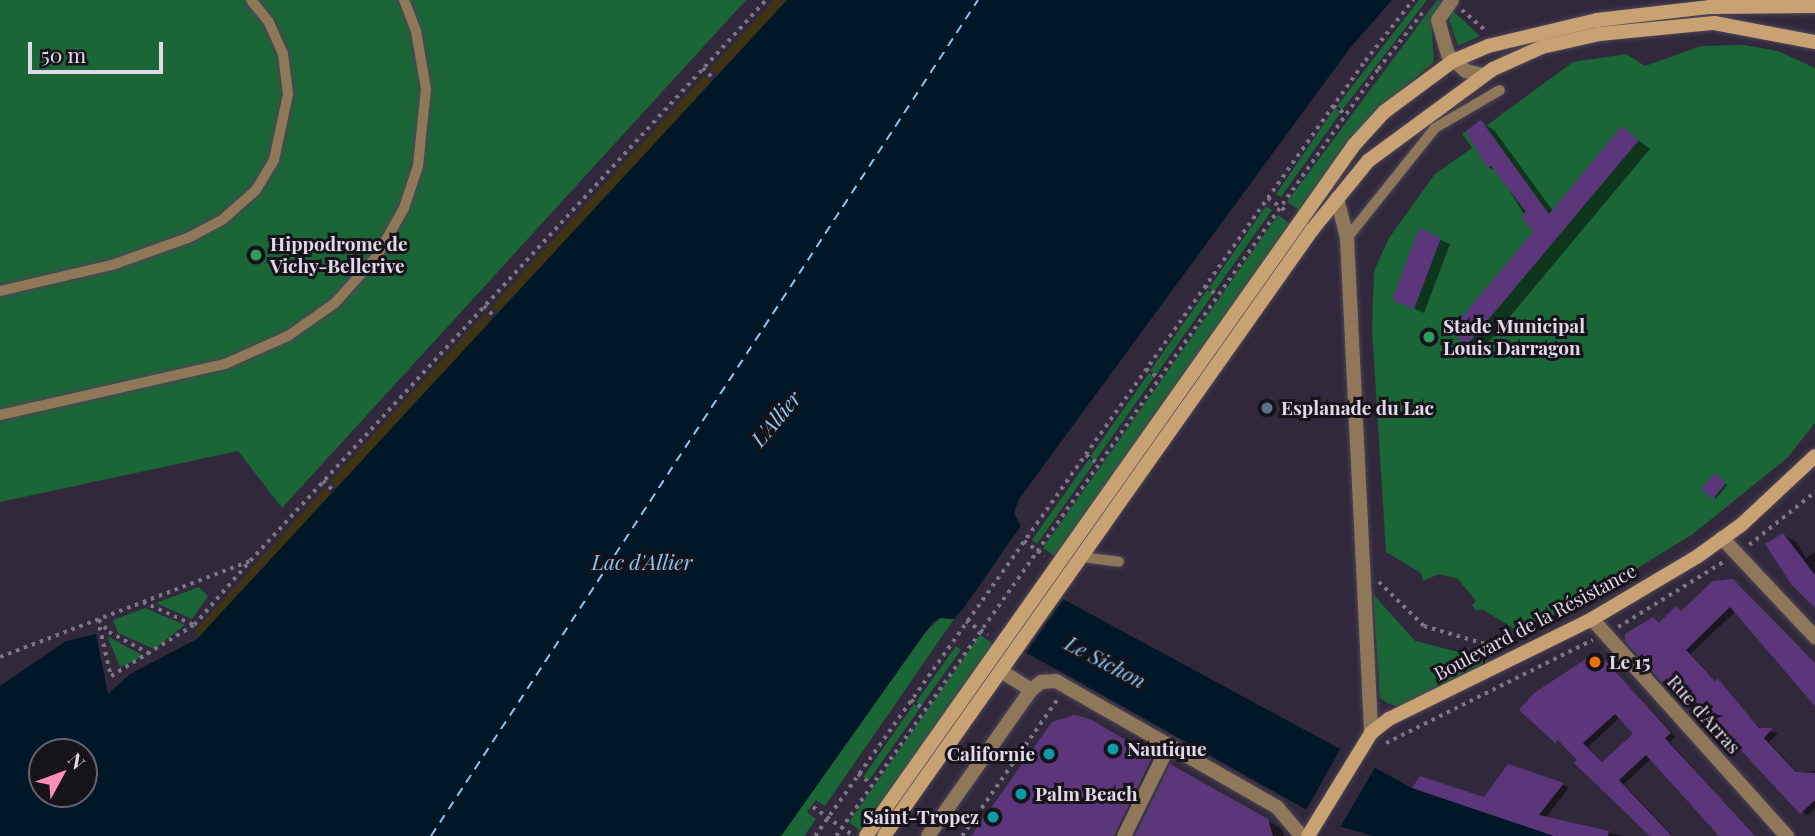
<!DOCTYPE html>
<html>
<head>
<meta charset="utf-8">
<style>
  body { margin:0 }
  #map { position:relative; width:1815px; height:836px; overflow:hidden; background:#31283b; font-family:"Playfair Display",serif }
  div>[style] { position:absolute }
  .green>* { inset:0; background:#1a6636 }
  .sand>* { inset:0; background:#3c3413 }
  .water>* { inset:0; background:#001727 }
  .pier>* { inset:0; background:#31283b }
  .shadow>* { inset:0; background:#0007 }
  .ferry>* { height:2px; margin-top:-1px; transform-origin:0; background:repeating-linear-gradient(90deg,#89c6f0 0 9px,transparent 0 16px) }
  .building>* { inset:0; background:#5c367a }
  .path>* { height:3.5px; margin-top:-1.75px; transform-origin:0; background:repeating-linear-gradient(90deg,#7d7585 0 3.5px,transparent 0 8.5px) }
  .roads { filter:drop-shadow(0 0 2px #4d4457) drop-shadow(0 0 2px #4d4457) }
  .lane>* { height:10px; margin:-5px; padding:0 5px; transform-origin:5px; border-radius:5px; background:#8f785a }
  .street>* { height:14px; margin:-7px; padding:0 7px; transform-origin:7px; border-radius:7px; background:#8f785a }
  .secondary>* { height:14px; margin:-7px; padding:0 7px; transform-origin:7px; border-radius:7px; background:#c8a272 }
  .dots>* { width:19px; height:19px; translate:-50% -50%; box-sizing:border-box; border:4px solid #17131b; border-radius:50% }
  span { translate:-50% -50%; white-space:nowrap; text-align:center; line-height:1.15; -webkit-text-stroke:6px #17131b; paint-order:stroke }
  .poi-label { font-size:19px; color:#e0dae7; font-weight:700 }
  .left { translate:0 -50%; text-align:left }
  .right { translate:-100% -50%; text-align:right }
  .street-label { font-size:19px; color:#e0dae7 }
  .water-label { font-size:21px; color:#89c6f0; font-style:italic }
  .north { position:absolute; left:28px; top:738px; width:70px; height:70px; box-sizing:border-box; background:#17131b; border:2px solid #67636d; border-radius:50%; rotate:49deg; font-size:19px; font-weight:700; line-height:28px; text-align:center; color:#e0dae7 }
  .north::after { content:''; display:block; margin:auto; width:24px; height:32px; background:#ff8eba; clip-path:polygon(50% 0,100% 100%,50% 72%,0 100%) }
  .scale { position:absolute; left:28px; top:42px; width:135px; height:32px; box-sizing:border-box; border:4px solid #e0dae7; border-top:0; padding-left:9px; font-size:21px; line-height:24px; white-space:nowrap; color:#e0dae7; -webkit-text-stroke:5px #17131b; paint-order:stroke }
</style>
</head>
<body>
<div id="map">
  <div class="green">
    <i style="clip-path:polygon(0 0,746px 0,282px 508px,238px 451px,0 502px)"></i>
    <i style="clip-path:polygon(1419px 0,1427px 0,1342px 110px,1337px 106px)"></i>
    <i style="clip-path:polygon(1437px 0,1443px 2px,1431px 18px,1434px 62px,1372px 115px,1301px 211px,1287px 202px)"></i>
    <i style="clip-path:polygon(1451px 9px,1480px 36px,1458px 46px,1449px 19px)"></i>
    <i style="clip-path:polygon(1744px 45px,1778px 51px,1815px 68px,1815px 423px,1787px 458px,1693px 534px,1580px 603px,1516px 630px,1482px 609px,1476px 611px,1472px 605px,1476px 601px,1458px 579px,1439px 574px,1423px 581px,1421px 573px,1386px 552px,1372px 329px,1374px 271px,1389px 238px,1435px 174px,1472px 148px,1462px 134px,1481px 120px,1486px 126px,1573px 62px,1626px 54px,1645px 66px,1701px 46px)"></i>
    <i style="clip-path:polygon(1335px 108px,1341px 112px,1281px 197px,1276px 194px)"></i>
    <i style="clip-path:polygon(1266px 206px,1272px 210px,1214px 292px,1209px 288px)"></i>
    <i style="clip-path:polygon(1278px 215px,1292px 225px,1057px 558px,1043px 548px)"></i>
    <i style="clip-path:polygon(1207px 290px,1213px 294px,1156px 375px,1150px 371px)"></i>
    <i style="clip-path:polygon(1149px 373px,1154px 377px,1095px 461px,1090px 457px)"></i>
    <i style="clip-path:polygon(1089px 459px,1094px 463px,1037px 544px,1032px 540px)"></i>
    <i style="clip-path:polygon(199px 587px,208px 596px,192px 619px,156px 603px)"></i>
    <i style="clip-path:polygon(1373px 594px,1415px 641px,1490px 660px,1400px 707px,1389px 704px,1380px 698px)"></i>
    <i style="clip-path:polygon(145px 608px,185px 625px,154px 649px,118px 633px,113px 620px)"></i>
    <i style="clip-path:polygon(940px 618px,954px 619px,825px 806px,816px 800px,807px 812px,816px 819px,804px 836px,781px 836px,924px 634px)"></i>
    <i style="clip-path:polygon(980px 635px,995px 645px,863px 833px,849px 822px)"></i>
    <i style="clip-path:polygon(107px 636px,144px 656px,120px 667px)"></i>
    <i style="clip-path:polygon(956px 646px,961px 650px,921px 706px,916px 702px)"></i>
    <i style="clip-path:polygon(914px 704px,920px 708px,869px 780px,863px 777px)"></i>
  </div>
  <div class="sand">
    <i style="clip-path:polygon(774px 0,787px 0,717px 75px,710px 69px)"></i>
    <i style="clip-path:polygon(704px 76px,711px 82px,498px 313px,491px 307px)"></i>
    <i style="clip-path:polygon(485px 313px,492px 320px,337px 488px,330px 482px)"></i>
    <i style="clip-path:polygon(325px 488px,331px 494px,199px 637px,194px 632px)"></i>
  </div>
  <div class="water">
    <i style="clip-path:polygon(evenodd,787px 0,1392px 0,1350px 48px,1019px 499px,1014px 513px,1021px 526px,1001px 554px,1063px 599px,1412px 788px,1554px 836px,1373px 836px,1332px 824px,1025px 652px,963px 609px,954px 619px,940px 618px,932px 623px,781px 836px,0 836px,0 686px,66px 641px,96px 634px,108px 694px,130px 674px,197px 639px,787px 0,42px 752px,84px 752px,84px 794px,42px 794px,42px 752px)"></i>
  </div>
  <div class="pier">
    <i style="clip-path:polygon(1011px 540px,1005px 554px,1065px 596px,1025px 652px,963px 609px)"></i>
    <i style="clip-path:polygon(1342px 746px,1376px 766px,1339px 829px,1306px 810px)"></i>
  </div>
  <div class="shadow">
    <i style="clip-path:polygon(1481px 123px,1494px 130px,1553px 211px,1622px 128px,1650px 149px,1481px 351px,1453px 331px,1535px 232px,1498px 172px,1488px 167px)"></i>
    <i style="clip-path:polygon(1420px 231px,1450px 244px,1424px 313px,1394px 299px)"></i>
    <i style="clip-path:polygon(1717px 477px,1727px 485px,1716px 499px,1714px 497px)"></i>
    <i style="clip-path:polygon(1783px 535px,1796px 542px,1806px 558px,1815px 552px,1815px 603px)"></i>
    <i style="clip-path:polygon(1733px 581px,1815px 663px,1815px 702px,1736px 611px,1690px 654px,1762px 730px,1778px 733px,1769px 742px,1798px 773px,1815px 771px,1815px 808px,1807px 816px,1681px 684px,1674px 690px,1668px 686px,1653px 619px,1660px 624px)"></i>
    <i style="clip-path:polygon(evenodd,1600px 658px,1676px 737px,1670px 742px,1753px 836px,1722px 836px,1651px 759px,1624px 784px,1673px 836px,1653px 836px,1564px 744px,1522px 710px,1600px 658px,1620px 717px,1635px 734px,1604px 763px,1588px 747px,1620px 717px)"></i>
    <i style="clip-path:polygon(1065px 717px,1090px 721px,1166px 766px,1131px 836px,973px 836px,1048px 730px)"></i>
    <i style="clip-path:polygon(1508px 766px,1569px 787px,1545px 819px,1624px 836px,1555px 836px,1414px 788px,1485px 799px)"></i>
    <i style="clip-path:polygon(1171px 767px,1282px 829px,1284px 836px,1137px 836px)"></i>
  </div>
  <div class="ferry">
    <i style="left:431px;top:836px;width:999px;rotate:-56.8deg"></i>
  </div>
  <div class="building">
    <i style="clip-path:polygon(1481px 120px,1549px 214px,1622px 126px,1639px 140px,1467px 345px,1450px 331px,1533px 232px,1521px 216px,1526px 212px,1491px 166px,1487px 168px,1466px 131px)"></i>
    <i style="clip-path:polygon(1419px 228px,1441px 238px,1414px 309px,1392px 300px)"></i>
    <i style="clip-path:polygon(1715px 473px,1726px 483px,1713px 499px,1701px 489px)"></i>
    <i style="clip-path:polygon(1783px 533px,1815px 575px,1815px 608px,1791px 584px,1765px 544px)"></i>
    <i style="clip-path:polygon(1733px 579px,1815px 663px,1815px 706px,1730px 607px,1686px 650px,1715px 681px,1718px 679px,1759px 728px,1773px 728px,1764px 738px,1796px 772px,1815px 773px,1815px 800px,1800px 814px,1676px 680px,1667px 688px,1625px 641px,1625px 634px,1653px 617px,1659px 623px,1676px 606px,1681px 611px,1713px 581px)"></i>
    <i style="clip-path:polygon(evenodd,1592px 655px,1601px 656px,1671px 733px,1665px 738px,1755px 836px,1719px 836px,1646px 755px,1619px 780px,1672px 836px,1650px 836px,1574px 763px,1577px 760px,1558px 740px,1555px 743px,1519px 710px,1534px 693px,1592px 655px,1615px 714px,1633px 734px,1602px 762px,1583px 743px,1615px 714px)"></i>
    <i style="clip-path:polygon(1074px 715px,1090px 719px,1153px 756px,1114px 836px,971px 836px,1052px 722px)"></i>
    <i style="clip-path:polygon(1170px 764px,1268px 819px,1273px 836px,1135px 836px)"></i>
    <i style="clip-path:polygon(1508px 764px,1564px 783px,1539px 815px,1609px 831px,1608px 836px,1554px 836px,1412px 788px,1420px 776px,1484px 797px)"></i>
  </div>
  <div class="path">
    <i style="left:1462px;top:10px;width:30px;rotate:41deg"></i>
    <i style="left:703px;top:68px;width:14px;rotate:45deg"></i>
    <i style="left:1333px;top:106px;width:15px;rotate:32deg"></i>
    <i style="left:1268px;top:198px;width:26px;rotate:36deg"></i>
    <i style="left:1205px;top:286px;width:15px;rotate:37deg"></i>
    <i style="left:484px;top:306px;width:14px;rotate:45deg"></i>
    <i style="left:1146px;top:369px;width:16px;rotate:35deg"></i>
    <i style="left:1086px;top:455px;width:16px;rotate:35deg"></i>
    <i style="left:323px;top:481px;width:13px;rotate:42deg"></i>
    <i style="left:1024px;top:541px;width:26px;rotate:36deg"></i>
    <i style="left:1749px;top:545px;width:85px;rotate:-38.8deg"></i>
    <i style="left:1379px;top:582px;width:63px;rotate:44.4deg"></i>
    <i style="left:1424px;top:626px;width:78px;rotate:16.3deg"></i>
    <i style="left:143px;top:602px;width:56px;rotate:24.3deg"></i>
    <i style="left:98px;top:619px;width:58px;rotate:77.2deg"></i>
    <i style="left:111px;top:676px;width:97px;rotate:-31.6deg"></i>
    <i style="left:194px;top:625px;width:84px;rotate:-48.9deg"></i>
    <i style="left:99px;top:620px;width:16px;rotate:50deg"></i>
    <i style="left:109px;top:632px;width:49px;rotate:28.1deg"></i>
    <i style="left:966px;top:621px;width:26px;rotate:32deg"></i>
    <i style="left:1618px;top:627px;width:126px;rotate:-31.7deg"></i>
    <i style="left:0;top:657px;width:268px;rotate:-21deg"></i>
    <i style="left:250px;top:561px;width:762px;rotate:-47.39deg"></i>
    <i style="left:911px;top:700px;width:16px;rotate:35deg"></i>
    <i style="left:1386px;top:743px;width:231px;rotate:-26.5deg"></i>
    <i style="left:858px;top:774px;width:17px;rotate:36deg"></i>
    <i style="left:813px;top:807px;width:47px;rotate:35.4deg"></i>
    <i style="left:815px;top:836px;width:950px;rotate:-54.64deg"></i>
    <i style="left:1365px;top:61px;width:78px;rotate:-51.8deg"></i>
    <i style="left:836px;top:836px;width:939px;rotate:-54.75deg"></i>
    <i style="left:1378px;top:69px;width:73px;rotate:-51.7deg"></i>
    <i style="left:962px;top:836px;width:166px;rotate:-55.1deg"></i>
  </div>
  <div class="roads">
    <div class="lane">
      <i style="left:1347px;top:238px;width:141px;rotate:-51.3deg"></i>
      <i style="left:1435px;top:128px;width:75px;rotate:-30.3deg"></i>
      <i style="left:0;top:291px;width:115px;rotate:-13.1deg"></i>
      <i style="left:112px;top:265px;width:81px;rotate:-19.6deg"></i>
      <i style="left:188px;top:238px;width:38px;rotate:-28deg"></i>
      <i style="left:222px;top:220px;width:45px;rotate:-41.4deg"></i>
      <i style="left:256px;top:190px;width:35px;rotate:-59deg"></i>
      <i style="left:274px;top:160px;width:67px;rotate:-78deg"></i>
      <i style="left:288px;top:94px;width:40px;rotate:-97.1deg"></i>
      <i style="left:283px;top:54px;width:36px;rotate:-114deg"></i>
      <i style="left:268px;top:21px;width:27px;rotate:-129deg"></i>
      <i style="left:0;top:415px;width:231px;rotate:-12.8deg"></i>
      <i style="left:225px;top:364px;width:69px;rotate:-24deg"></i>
      <i style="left:288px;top:336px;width:57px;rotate:-35.1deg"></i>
      <i style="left:335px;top:303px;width:63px;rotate:-48.2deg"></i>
      <i style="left:377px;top:256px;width:55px;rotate:-60.6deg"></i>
      <i style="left:404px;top:208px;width:44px;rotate:-71.6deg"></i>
      <i style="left:418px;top:166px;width:77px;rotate:-84.1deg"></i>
      <i style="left:426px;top:89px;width:59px;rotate:-99.8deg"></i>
      <i style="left:416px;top:31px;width:33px;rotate:-111deg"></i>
      <i style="left:1081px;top:557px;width:38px;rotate:7deg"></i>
    </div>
    <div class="street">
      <i style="left:1452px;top:0;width:24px;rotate:125deg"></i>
      <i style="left:1438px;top:20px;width:36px;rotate:74deg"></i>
      <i style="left:1448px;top:55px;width:24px;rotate:42deg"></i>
      <i style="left:1466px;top:71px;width:18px;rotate:13deg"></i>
      <i style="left:1337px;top:198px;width:41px;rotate:76deg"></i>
      <i style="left:1347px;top:238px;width:496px;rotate:87.2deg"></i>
      <i style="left:1722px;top:538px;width:136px;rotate:46.8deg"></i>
      <i style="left:1592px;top:619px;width:292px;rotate:48.1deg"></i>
      <i style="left:1001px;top:671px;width:36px;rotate:32deg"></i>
      <i style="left:928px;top:836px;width:179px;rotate:-54.8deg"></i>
      <i style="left:1031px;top:690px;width:13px;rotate:-39deg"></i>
      <i style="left:1041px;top:682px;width:15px;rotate:-4deg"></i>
      <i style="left:1056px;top:681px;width:254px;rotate:29.7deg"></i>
      <i style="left:1277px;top:807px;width:38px;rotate:50deg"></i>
      <i style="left:1124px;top:836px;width:102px;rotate:-63.7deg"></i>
    </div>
    <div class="secondary">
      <i style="left:866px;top:836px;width:846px;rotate:-54.77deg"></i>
      <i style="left:1354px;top:145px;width:45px;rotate:-47.7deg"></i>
      <i style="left:1384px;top:112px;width:86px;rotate:-36.5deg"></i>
      <i style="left:1453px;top:61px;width:38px;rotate:-23deg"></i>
      <i style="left:1488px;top:46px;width:112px;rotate:-13.4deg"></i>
      <i style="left:1597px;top:20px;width:114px;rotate:-6.6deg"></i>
      <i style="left:1710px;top:7px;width:105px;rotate:-0.5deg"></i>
      <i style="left:884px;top:836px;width:742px;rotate:-54.77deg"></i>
      <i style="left:1312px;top:230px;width:89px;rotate:-50.9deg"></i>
      <i style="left:1368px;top:161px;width:155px;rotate:-36.4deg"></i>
      <i style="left:1493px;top:69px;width:54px;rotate:-24.2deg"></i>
      <i style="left:1542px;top:47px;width:58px;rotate:-12.8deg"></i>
      <i style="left:1599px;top:34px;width:116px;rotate:-5.5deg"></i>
      <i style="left:1714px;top:23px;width:103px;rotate:10.7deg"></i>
      <i style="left:1308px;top:836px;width:121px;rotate:-58.5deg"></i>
      <i style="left:1371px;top:733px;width:23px;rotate:-38deg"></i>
      <i style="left:1389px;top:719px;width:226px;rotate:-26.2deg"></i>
      <i style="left:1592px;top:619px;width:123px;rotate:-30.7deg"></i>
      <i style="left:1698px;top:556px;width:53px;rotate:-35.8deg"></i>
      <i style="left:1741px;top:525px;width:101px;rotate:-43deg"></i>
    </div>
  </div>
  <div class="dots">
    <i style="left:256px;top:255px;background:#2e9e5b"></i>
    <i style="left:1429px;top:337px;background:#2e9e5b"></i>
    <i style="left:1267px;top:408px;background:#5c6f8a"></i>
    <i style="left:1595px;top:662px;background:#e8710a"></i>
    <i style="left:1113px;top:749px;background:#0f9aa8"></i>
    <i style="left:1049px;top:754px;background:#0f9aa8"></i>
    <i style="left:1021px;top:794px;background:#0f9aa8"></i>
    <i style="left:993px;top:817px;background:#0f9aa8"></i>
  </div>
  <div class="poi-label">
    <span class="left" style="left:270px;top:255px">Hippodrome de<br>Vichy-Bellerive</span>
    <span class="left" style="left:1443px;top:337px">Stade Municipal<br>Louis Darragon</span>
    <span class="left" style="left:1281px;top:408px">Esplanade du Lac</span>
    <span class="left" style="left:1609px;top:662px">Le 15</span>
    <span class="left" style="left:1127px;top:749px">Nautique</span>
    <span class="right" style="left:1035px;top:754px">Californie</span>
    <span class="left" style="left:1035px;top:794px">Palm Beach</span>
    <span class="right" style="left:979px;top:817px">Saint-Tropez</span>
  </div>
  <div class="street-label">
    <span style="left:1535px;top:622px;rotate:-28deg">Boulevard de la Résistance</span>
    <span style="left:1704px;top:714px;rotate:48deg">Rue d'Arras</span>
  </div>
  <div class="water-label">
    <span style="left:775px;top:418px;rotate:-50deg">L'Allier</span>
    <span style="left:642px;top:561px">Lac d'Allier</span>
    <span style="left:1106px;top:661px;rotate:28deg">Le Sichon</span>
  </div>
  <div class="north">N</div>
  <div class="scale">50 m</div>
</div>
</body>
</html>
